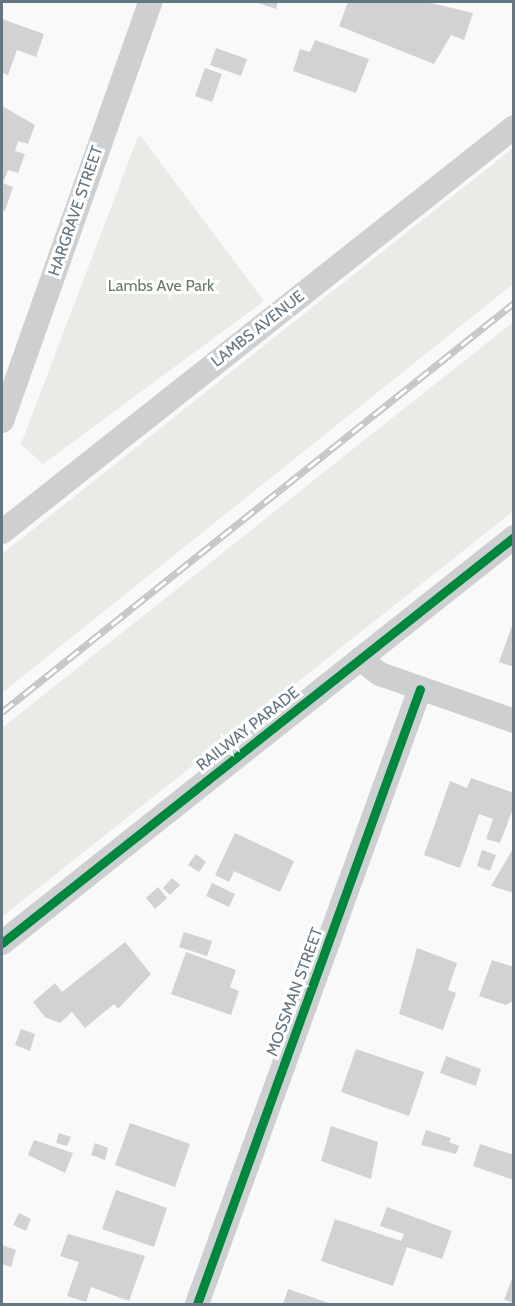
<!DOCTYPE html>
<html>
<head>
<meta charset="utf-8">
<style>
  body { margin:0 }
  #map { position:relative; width:515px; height:1306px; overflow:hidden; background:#f9f9f9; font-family:Cabin,sans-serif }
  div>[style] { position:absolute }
  .green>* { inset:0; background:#e8ebe6 }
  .building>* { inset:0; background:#d0d2d3 }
  .minor>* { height:24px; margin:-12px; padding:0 12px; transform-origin:12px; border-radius:12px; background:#cecfd0 }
  .rail>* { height:7px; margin-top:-3.5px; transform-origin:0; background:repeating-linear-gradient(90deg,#fff 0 14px,#c3c5c6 0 28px); box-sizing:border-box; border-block:2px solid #c3c5c6 }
  .cycleway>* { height:9px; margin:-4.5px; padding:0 4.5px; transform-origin:4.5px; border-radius:4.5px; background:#00873e }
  span { translate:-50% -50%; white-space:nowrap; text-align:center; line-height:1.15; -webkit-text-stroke:6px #fff; paint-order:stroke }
  .street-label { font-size:16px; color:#657683 }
  .park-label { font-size:16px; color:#687a64 }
  .frame { position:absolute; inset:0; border:3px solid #657683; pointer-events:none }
</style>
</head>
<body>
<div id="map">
  <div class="green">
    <i style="clip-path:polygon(139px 134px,264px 301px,43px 464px,21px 444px)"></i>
    <i style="clip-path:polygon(513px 148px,513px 284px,2px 693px,2px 554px)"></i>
    <i style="clip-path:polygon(513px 322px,513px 511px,2px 917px,2px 728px)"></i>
  </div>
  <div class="building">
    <i style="clip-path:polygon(255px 2px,278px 2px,276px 9px)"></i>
    <i style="clip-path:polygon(348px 2px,427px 2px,473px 13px,464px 40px,451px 35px,434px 64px,339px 26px)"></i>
    <i style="clip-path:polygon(2px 19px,44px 34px,36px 57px,17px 50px,8px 75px,2px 73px)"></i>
    <i style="clip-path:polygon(315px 40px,369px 59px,356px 93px,293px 71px,300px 49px,310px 52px)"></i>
    <i style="clip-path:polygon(216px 48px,247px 59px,241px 76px,210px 65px)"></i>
    <i style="clip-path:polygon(205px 68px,222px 74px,212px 102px,195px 96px)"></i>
    <i style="clip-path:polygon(2px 106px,35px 125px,28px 144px,18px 141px,15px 151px,25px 154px,18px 173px,8px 170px,3px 183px,13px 187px,5px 211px,2px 209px)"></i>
    <i style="clip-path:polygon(513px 623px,514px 623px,514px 667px,499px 662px)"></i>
    <i style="clip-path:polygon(471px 778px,514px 793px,514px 806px,500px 843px,486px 839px,493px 819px,479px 814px,460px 868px,424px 855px,450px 781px,467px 788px)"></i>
    <i style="clip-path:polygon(235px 833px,294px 861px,280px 892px,234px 871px,229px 882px,215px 875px)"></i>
    <i style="clip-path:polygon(514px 847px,514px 893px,491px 886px)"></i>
    <i style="clip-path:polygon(482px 850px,496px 855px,490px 871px,477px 866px)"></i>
    <i style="clip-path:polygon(196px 854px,206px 862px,199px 872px,188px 865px)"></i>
    <i style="clip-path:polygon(172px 878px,180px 885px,170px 895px,163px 888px)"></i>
    <i style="clip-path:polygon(212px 883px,235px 894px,229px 907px,206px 896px)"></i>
    <i style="clip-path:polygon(158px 887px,167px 898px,155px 909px,146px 898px)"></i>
    <i style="clip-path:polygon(184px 932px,212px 941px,207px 956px,179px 947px)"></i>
    <i style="clip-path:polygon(125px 942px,151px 974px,118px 1009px,114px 1004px,85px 1028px,72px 1012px,60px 1023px,45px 1017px,33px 1002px,55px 983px,62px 992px)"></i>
    <i style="clip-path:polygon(417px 948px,457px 963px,448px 990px,456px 993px,443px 1030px,399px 1014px)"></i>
    <i style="clip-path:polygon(186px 952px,236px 970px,230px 987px,239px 991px,231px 1015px,171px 994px)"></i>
    <i style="clip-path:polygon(492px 960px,514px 967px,514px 1000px,506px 1005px,479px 996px)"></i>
    <i style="clip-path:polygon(21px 1029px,35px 1034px,30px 1051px,15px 1045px)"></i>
    <i style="clip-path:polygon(356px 1049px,424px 1072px,409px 1116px,341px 1092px)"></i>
    <i style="clip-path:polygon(446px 1056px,481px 1069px,476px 1086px,440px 1073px)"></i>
    <i style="clip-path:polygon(130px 1123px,190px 1144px,175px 1187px,115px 1165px)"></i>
    <i style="clip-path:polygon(331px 1126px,378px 1142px,371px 1179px,321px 1161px)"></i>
    <i style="clip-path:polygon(426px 1130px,451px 1138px,449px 1142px,459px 1146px,456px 1154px,421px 1145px)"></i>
    <i style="clip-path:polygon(59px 1133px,71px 1137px,67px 1146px,56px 1143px)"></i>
    <i style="clip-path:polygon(34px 1140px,73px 1153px,65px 1173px,28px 1155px)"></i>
    <i style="clip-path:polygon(95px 1143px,108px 1148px,105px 1160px,91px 1155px)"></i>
    <i style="clip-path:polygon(480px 1144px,514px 1155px,514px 1180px,473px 1166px)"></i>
    <i style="clip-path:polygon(116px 1190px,167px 1208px,154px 1247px,102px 1229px)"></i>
    <i style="clip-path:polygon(387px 1207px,452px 1231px,442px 1259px,407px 1247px,393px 1286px,321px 1261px,335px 1219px,401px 1241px,404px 1234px,380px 1226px)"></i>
    <i style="clip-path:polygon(19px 1213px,31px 1219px,26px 1231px,13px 1225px)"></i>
    <i style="clip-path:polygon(68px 1234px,145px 1256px,129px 1301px,91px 1287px,86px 1302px,67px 1296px,79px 1262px,60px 1256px)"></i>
    <i style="clip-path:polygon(2px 1245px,16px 1250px,11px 1267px,2px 1264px)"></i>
    <i style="clip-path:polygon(513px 1276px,514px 1276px,514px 1303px,504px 1300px)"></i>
    <i style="clip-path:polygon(288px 1289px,332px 1304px,283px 1304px)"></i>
  </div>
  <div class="minor">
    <i style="left:2px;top:421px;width:444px;rotate:-70.5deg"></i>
    <i style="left:2px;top:532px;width:653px;rotate:-38.34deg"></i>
    <i style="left:360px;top:659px;width:25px;rotate:37deg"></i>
    <i style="left:380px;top:674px;width:142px;rotate:19.3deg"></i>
    <i style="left:2px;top:943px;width:653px;rotate:-38.41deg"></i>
    <i style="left:197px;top:1304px;width:654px;rotate:-70.07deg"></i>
  </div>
  <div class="rail">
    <i style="left:2px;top:712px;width:655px;rotate:-38.62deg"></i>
  </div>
  <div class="cycleway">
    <i style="left:2px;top:943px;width:653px;rotate:-38.41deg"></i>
    <i style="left:197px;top:1304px;width:654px;rotate:-70.07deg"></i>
  </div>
  <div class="street-label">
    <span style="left:76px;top:211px;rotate:-71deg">HARGRAVE STREET</span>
    <span style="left:258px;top:329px;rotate:-38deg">LAMBS AVENUE</span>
    <span style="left:248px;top:729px;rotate:-38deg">RAILWAY PARADE</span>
    <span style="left:295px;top:992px;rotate:-70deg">MOSSMAN STREET</span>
  </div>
  <div class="park-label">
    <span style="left:161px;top:286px">Lambs Ave Park</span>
  </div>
  <div class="frame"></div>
</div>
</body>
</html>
